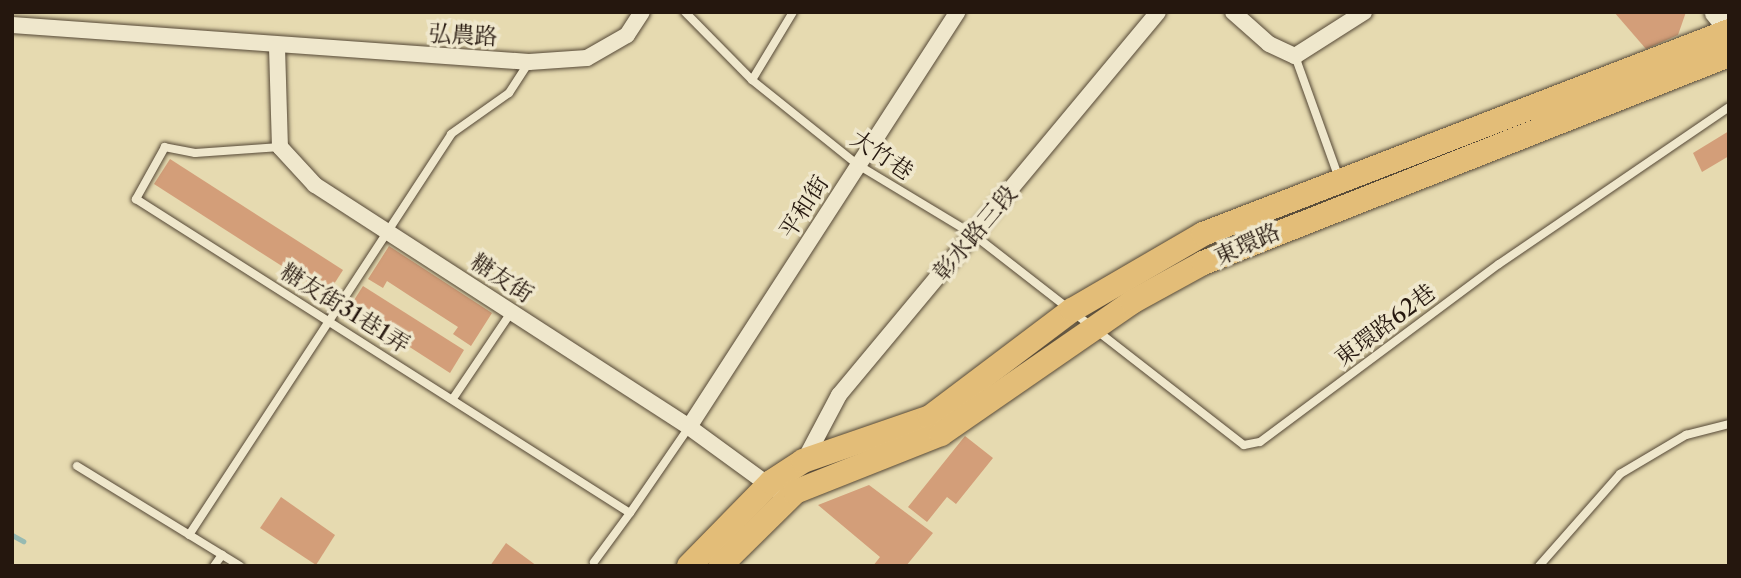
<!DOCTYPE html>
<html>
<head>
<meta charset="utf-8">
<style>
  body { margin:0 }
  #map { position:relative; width:1741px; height:578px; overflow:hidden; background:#e6dab0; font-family:"Libre Caslon Text","Noto Serif TC",serif }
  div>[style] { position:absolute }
  .stream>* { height:5px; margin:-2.5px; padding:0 2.5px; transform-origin:2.5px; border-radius:2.5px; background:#97bab2 }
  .building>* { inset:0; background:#d39e79 }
  .roads { filter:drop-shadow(0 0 2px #554836) drop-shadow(0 0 2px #554836) }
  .lane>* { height:8px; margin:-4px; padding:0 4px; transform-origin:4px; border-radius:4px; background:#efe7cc }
  .street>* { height:16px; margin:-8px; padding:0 8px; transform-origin:8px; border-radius:8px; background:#efe7cc }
  .secondary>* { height:23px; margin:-11.5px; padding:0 11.5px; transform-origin:11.5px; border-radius:11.5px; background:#efe7cc }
  .primary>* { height:24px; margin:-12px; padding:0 12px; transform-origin:12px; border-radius:12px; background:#e3bd78 }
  span { translate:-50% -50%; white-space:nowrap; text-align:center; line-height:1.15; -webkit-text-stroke:7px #efe7cc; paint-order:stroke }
  .street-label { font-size:23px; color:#25170e }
  .frame { position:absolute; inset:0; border:14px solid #25170e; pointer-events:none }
</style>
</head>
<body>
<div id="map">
  <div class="stream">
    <i style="left:12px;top:535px;width:13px;rotate:29deg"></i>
  </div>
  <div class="building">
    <i style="clip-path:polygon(1614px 12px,1686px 12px,1678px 35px,1646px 49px)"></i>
    <i style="clip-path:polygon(1729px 131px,1729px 156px,1702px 172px,1693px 153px)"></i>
    <i style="clip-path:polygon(170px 159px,343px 270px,327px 295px,154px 184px)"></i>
    <i style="clip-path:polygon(389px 246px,492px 313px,471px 346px,453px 334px,458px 327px,410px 296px,387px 281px,383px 288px,368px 279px)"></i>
    <i style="clip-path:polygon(363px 286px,464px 350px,450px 373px,349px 308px)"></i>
    <i style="clip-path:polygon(965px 436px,993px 458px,956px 504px,947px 497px,927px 522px,908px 507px)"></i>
    <i style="clip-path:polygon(869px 485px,933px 533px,906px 566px,873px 566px,880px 557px,818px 505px)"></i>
    <i style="clip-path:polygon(281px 497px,335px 535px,316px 565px,260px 528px)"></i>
    <i style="clip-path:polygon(506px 543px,537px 566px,490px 566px)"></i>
  </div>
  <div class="roads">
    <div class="lane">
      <i style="left:685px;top:12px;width:95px;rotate:45.4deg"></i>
      <i style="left:752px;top:80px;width:136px;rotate:38.7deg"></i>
      <i style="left:858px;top:165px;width:135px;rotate:31.1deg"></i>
      <i style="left:974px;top:235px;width:342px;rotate:37.9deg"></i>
      <i style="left:1244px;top:445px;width:16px;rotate:-11deg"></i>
      <i style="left:1260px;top:442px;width:298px;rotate:-36.7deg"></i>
      <i style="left:1499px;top:264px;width:278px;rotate:-34.3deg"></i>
      <i style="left:1295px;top:56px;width:130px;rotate:70.2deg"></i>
      <i style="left:752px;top:80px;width:79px;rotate:-58.9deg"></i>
      <i style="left:280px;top:147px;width:85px;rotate:176deg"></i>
      <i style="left:195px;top:153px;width:31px;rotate:-169deg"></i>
      <i style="left:165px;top:147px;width:60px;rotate:119.1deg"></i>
      <i style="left:136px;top:199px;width:585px;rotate:32.44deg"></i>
      <i style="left:630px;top:513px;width:61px;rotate:126.3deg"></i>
      <i style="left:454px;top:397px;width:104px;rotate:-56deg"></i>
      <i style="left:77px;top:466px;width:191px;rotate:31.5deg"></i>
      <i style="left:630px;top:513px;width:104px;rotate:-55.5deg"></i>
      <i style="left:189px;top:535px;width:479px;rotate:-56.8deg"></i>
      <i style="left:451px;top:134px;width:71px;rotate:-35.3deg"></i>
      <i style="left:509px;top:93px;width:37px;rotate:-57deg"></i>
      <i style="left:214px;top:566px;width:14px;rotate:-54deg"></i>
      <i style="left:1539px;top:566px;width:123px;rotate:-48.6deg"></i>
      <i style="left:1620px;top:474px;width:77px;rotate:-30.6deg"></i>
      <i style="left:1686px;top:435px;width:44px;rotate:-14.3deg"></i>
    </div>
    <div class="street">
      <i style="left:1233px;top:12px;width:48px;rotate:41.6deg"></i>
      <i style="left:1269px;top:44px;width:29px;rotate:25deg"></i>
      <i style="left:1295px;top:56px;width:82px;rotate:-32.5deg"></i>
      <i style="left:12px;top:25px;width:518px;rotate:4.09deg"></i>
      <i style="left:529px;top:62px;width:58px;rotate:-3.9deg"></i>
      <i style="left:587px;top:58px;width:46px;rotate:-29.9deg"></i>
      <i style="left:627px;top:35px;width:27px;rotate:-57deg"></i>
      <i style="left:277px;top:47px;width:100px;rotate:88.3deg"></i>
      <i style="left:280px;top:147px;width:52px;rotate:47.4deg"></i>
      <i style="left:315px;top:185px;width:445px;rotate:32.9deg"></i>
      <i style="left:689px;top:427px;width:105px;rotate:36.1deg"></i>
      <i style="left:689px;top:427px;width:494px;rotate:-57.1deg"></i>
      <i style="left:803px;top:463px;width:77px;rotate:-62.1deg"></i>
      <i style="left:839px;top:395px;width:498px;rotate:-50.2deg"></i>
    </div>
    <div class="secondary">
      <i style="left:1716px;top:12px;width:21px;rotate:51deg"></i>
    </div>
    <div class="primary">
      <i style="left:689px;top:566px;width:117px;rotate:-45.7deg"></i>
      <i style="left:771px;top:482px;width:38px;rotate:-33deg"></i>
      <i style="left:803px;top:461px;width:134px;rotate:-19.1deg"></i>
      <i style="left:930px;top:417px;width:178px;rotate:-37deg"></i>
      <i style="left:1072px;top:310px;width:151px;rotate:-30.1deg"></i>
      <i style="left:1203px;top:234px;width:564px;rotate:-21.1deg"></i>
      <i style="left:720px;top:566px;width:105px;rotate:-44.6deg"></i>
      <i style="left:795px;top:492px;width:157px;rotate:-21.7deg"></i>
      <i style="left:941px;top:434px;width:232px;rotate:-34.6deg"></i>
      <i style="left:1132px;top:302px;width:81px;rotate:-28.8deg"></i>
      <i style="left:1203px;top:263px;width:566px;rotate:-21.58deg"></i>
    </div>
  </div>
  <div class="street-label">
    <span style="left:463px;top:35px;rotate:3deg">弘農路</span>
    <span style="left:882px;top:155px;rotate:34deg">大竹巷</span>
    <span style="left:804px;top:207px;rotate:-57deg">平和街</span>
    <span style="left:975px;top:233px;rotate:-50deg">彰水路三段</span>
    <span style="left:1247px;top:244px;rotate:-24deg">東環路</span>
    <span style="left:502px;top:278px;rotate:33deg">糖友街</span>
    <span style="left:345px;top:308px;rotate:32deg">糖友街31巷1弄</span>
    <span style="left:1385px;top:325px;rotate:-37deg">東環路62巷</span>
  </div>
  <div class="frame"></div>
</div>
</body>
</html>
